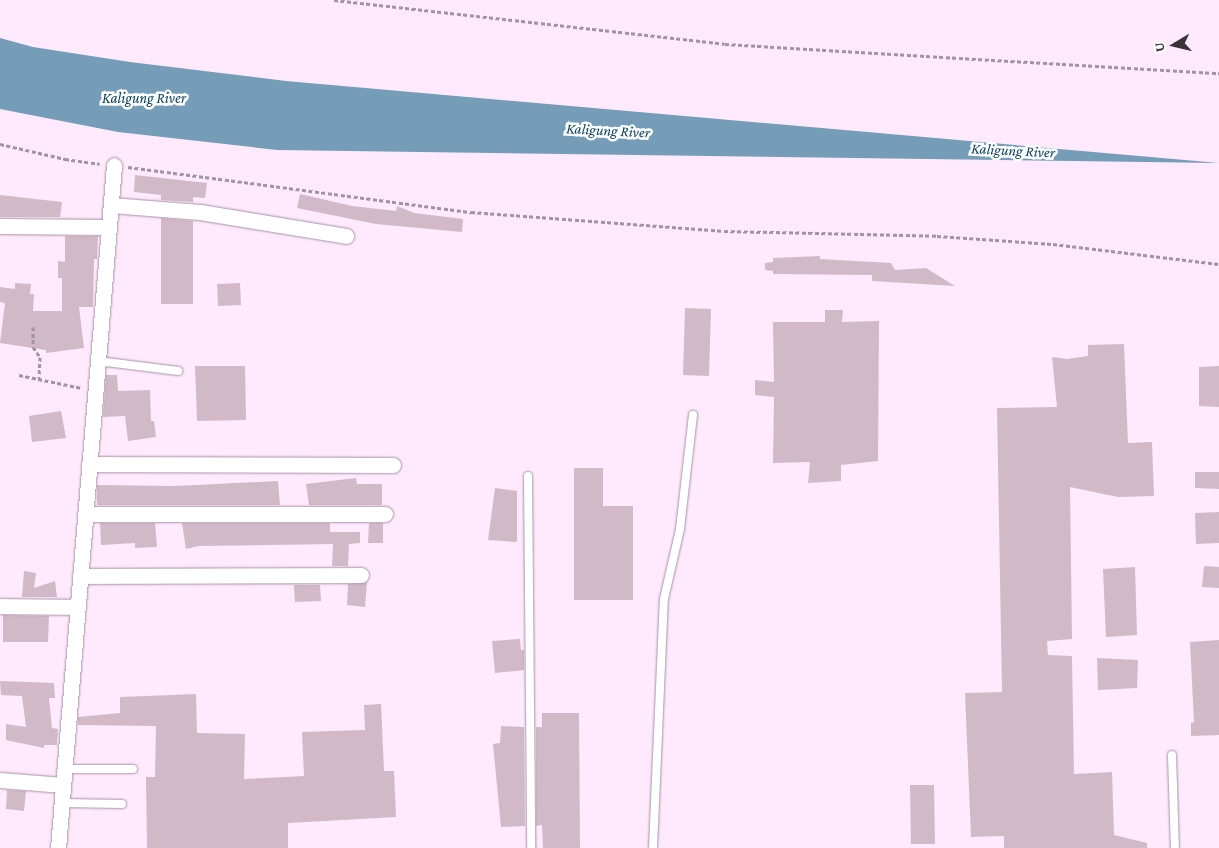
<!DOCTYPE html>
<html>
<head>
<meta charset="utf-8">
<style>
  body { margin:0 }
  #map { position:relative; width:1219px; height:848px; overflow:hidden; background:#fee9fd; font-family:"Crimson Pro",serif }
  div>[style] { position:absolute }
  .water>* { inset:0; background:#759db7 }
  .building>* { inset:0; background:#d2b9c7 }
  .path>* { height:3px; margin-top:-1.5px; transform-origin:0; background:repeating-linear-gradient(90deg,#a193a1 0 4px,transparent 0 6.5px) }
  .roads { filter:drop-shadow(0 0 1px #a693a5) drop-shadow(0 0 1px #a693a5) }
  .lane>* { height:8px; margin:-4px; padding:0 4px; transform-origin:4px; border-radius:4px; background:#fff }
  .street>* { height:15px; margin:-7.5px; padding:0 7.5px; transform-origin:7.5px; border-radius:7.5px; background:#fff }
  span { translate:-50% -50%; white-space:nowrap; text-align:center; line-height:1.15; -webkit-text-stroke:5px #fff; paint-order:stroke }
  .water-label { font-size:15px; color:#0a405c; font-style:italic }
  .north { position:absolute; left:1149px; top:20px; width:50px; height:50px; -webkit-text-stroke:4px #fff; paint-order:stroke; rotate:261deg; font-size:14px; font-weight:700; line-height:20px; text-align:center; color:#3a323a }
  .north::after { content:''; display:block; margin:auto; width:18px; height:22px; background:#3a323a; clip-path:polygon(50% 0,100% 100%,50% 72%,0 100%) }
</style>
</head>
<body>
<div id="map">
  <div class="water">
    <i style="clip-path:polygon(0 38px,33px 47px,130px 62px,286px 81px,1219px 163px,277px 150px,118px 132px,0 109px)"></i>
  </div>
  <div class="building">
    <i style="clip-path:polygon(135px 175px,207px 183px,205px 198px,193px 197px,193px 202px,161px 200px,161px 195px,134px 192px)"></i>
    <i style="clip-path:polygon(300px 194px,352px 206px,396px 211px,397px 206px,414px 213px,463px 219px,462px 232px,376px 224px,297px 208px)"></i>
    <i style="clip-path:polygon(0 195px,62px 202px,60px 217px,0 217px)"></i>
    <i style="clip-path:polygon(161px 218px,193px 221px,193px 304px,161px 304px)"></i>
    <i style="clip-path:polygon(65px 236px,98px 236px,97px 259px,94px 259px,93px 307px,79px 307px,84px 348px,46px 353px,46px 350px,0 343px,5px 303px,0 302px,0 287px,15px 289px,15px 283px,31px 284px,30px 294px,34px 294px,33px 311px,62px 311px,62px 278px,58px 278px,58px 261px,65px 262px)"></i>
    <i style="clip-path:polygon(820px 256px,820px 259px,891px 263px,895px 270px,926px 268px,955px 286px,872px 281px,872px 275px,773px 274px,773px 271px,765px 270px,765px 263px,773px 262px,773px 258px)"></i>
    <i style="clip-path:polygon(240px 283px,241px 305px,218px 306px,217px 284px)"></i>
    <i style="clip-path:polygon(685px 308px,711px 309px,709px 376px,683px 375px)"></i>
    <i style="clip-path:polygon(825px 310px,843px 310px,842px 322px,879px 321px,878px 461px,841px 465px,841px 481px,808px 483px,810px 462px,773px 463px,774px 397px,755px 395px,755px 380px,774px 382px,773px 322px,825px 322px)"></i>
    <i style="clip-path:polygon(1124px 344px,1128px 443px,1152px 442px,1154px 496px,1118px 497px,1070px 487px,1072px 639px,1047px 641px,1048px 655px,1072px 656px,1074px 774px,1112px 772px,1114px 835px,1147px 843px,1147px 848px,1004px 848px,1004px 836px,971px 837px,965px 693px,1002px 692px,997px 408px,1057px 407px,1052px 357px,1067px 359px,1088px 356px,1088px 345px)"></i>
    <i style="clip-path:polygon(195px 366px,245px 366px,246px 420px,197px 421px)"></i>
    <i style="clip-path:polygon(1219px 366px,1219px 407px,1199px 406px,1199px 367px)"></i>
    <i style="clip-path:polygon(106px 375px,117px 375px,118px 391px,150px 390px,151px 421px,154px 421px,156px 437px,128px 441px,125px 416px,103px 417px)"></i>
    <i style="clip-path:polygon(61px 411px,66px 438px,32px 442px,29px 416px)"></i>
    <i style="clip-path:polygon(574px 468px,603px 468px,603px 506px,633px 506px,633px 600px,574px 600px)"></i>
    <i style="clip-path:polygon(1195px 472px,1219px 472px,1219px 489px,1195px 488px)"></i>
    <i style="clip-path:polygon(356px 478px,357px 484px,382px 484px,382px 505px,309px 505px,306px 484px)"></i>
    <i style="clip-path:polygon(278px 481px,280px 505px,97px 505px,97px 485px,176px 486px)"></i>
    <i style="clip-path:polygon(495px 488px,517px 491px,517px 542px,488px 540px)"></i>
    <i style="clip-path:polygon(1219px 512px,1219px 543px,1196px 544px,1195px 513px)"></i>
    <i style="clip-path:polygon(100px 523px,155px 523px,157px 547px,135px 548px,135px 543px,101px 545px)"></i>
    <i style="clip-path:polygon(182px 523px,330px 523px,330px 532px,360px 532px,360px 543px,349px 544px,348px 566px,332px 566px,333px 544px,199px 546px,186px 549px)"></i>
    <i style="clip-path:polygon(369px 523px,383px 523px,383px 543px,368px 543px)"></i>
    <i style="clip-path:polygon(1204px 566px,1219px 567px,1219px 588px,1202px 587px)"></i>
    <i style="clip-path:polygon(1135px 567px,1137px 635px,1106px 637px,1103px 569px)"></i>
    <i style="clip-path:polygon(24px 571px,36px 573px,34px 588px,55px 581px,57px 597px,22px 597px)"></i>
    <i style="clip-path:polygon(367px 582px,365px 607px,347px 605px,348px 584px)"></i>
    <i style="clip-path:polygon(294px 585px,320px 585px,321px 601px,295px 602px)"></i>
    <i style="clip-path:polygon(3px 615px,49px 616px,48px 642px,3px 642px)"></i>
    <i style="clip-path:polygon(520px 639px,521px 650px,524px 650px,524px 670px,495px 673px,492px 641px)"></i>
    <i style="clip-path:polygon(1219px 640px,1219px 735px,1191px 736px,1191px 723px,1194px 722px,1190px 642px)"></i>
    <i style="clip-path:polygon(1097px 658px,1138px 660px,1137px 688px,1098px 690px)"></i>
    <i style="clip-path:polygon(0 681px,54px 683px,55px 698px,49px 698px,52px 728px,58px 729px,57px 745px,44px 745px,44px 748px,6px 740px,6px 724px,26px 727px,22px 696px,1px 695px)"></i>
    <i style="clip-path:polygon(196px 694px,197px 733px,245px 734px,244px 779px,304px 776px,302px 732px,365px 730px,364px 705px,381px 704px,384px 771px,394px 771px,396px 817px,288px 823px,288px 848px,147px 848px,146px 777px,155px 777px,156px 726px,78px 725px,78px 717px,120px 713px,120px 697px)"></i>
    <i style="clip-path:polygon(542px 713px,579px 713px,580px 848px,543px 848px,542px 825px,536px 826px,536px 727px,542px 727px)"></i>
    <i style="clip-path:polygon(501px 726px,524px 727px,525px 826px,501px 827px,493px 744px,500px 743px)"></i>
    <i style="clip-path:polygon(910px 785px,934px 785px,935px 844px,911px 844px)"></i>
    <i style="clip-path:polygon(7px 790px,26px 791px,24px 811px,6px 809px)"></i>
  </div>
  <div class="path">
    <i style="left:334px;top:0;width:393px;rotate:6.4deg"></i>
    <i style="left:725px;top:44px;width:495px;rotate:3.4deg"></i>
    <i style="left:0;top:144px;width:67px;rotate:13deg"></i>
    <i style="left:65px;top:159px;width:35px;rotate:8deg"></i>
    <i style="left:128px;top:167px;width:346px;rotate:7.5deg"></i>
    <i style="left:471px;top:212px;width:254px;rotate:4.3deg"></i>
    <i style="left:724px;top:231px;width:213px;rotate:1.3deg"></i>
    <i style="left:937px;top:236px;width:116px;rotate:3.9deg"></i>
    <i style="left:1053px;top:244px;width:167px;rotate:6.9deg"></i>
    <i style="left:33px;top:327px;width:20px;rotate:90deg"></i>
    <i style="left:33px;top:347px;width:12px;rotate:55deg"></i>
    <i style="left:40px;top:357px;width:21px;rotate:93deg"></i>
    <i style="left:19px;top:375px;width:64px;rotate:11.7deg"></i>
  </div>
  <div class="roads">
    <div class="lane">
      <i style="left:98px;top:361px;width:81px;rotate:7.1deg"></i>
      <i style="left:528px;top:476px;width:372px;rotate:89.5deg"></i>
      <i style="left:1172px;top:755px;width:93px;rotate:88.2deg"></i>
      <i style="left:64px;top:769px;width:69px"></i>
      <i style="left:62px;top:803px;width:60px;rotate:1deg"></i>
      <i style="left:653px;top:848px;width:249px;rotate:-87.5deg"></i>
      <i style="left:664px;top:599px;width:72px;rotate:-77.1deg"></i>
      <i style="left:680px;top:529px;width:115px;rotate:-83.5deg"></i>
    </div>
    <div class="street">
      <i style="left:111px;top:205px;width:89px;rotate:4.5deg"></i>
      <i style="left:200px;top:212px;width:148px;rotate:9.3deg"></i>
      <i style="left:0;top:226px;width:109px;rotate:0.5deg"></i>
      <i style="left:89px;top:464px;width:304px;rotate:0.2deg"></i>
      <i style="left:85px;top:514px;width:300px"></i>
      <i style="left:80px;top:576px;width:281px;rotate:-0.2deg"></i>
      <i style="left:0;top:606px;width:77px;rotate:0.7deg"></i>
      <i style="left:0;top:780px;width:63px;rotate:4.5deg"></i>
      <i style="left:58px;top:848px;width:685px;rotate:-85.31deg"></i>
    </div>
  </div>
  <div class="water-label">
    <span style="left:144px;top:99px">Kaligung River</span>
    <span style="left:608px;top:131px;rotate:3deg">Kaligung River</span>
    <span style="left:1013px;top:151px;rotate:3deg">Kaligung River</span>
  </div>
  <div class="north">U</div>
</div>
</body>
</html>
